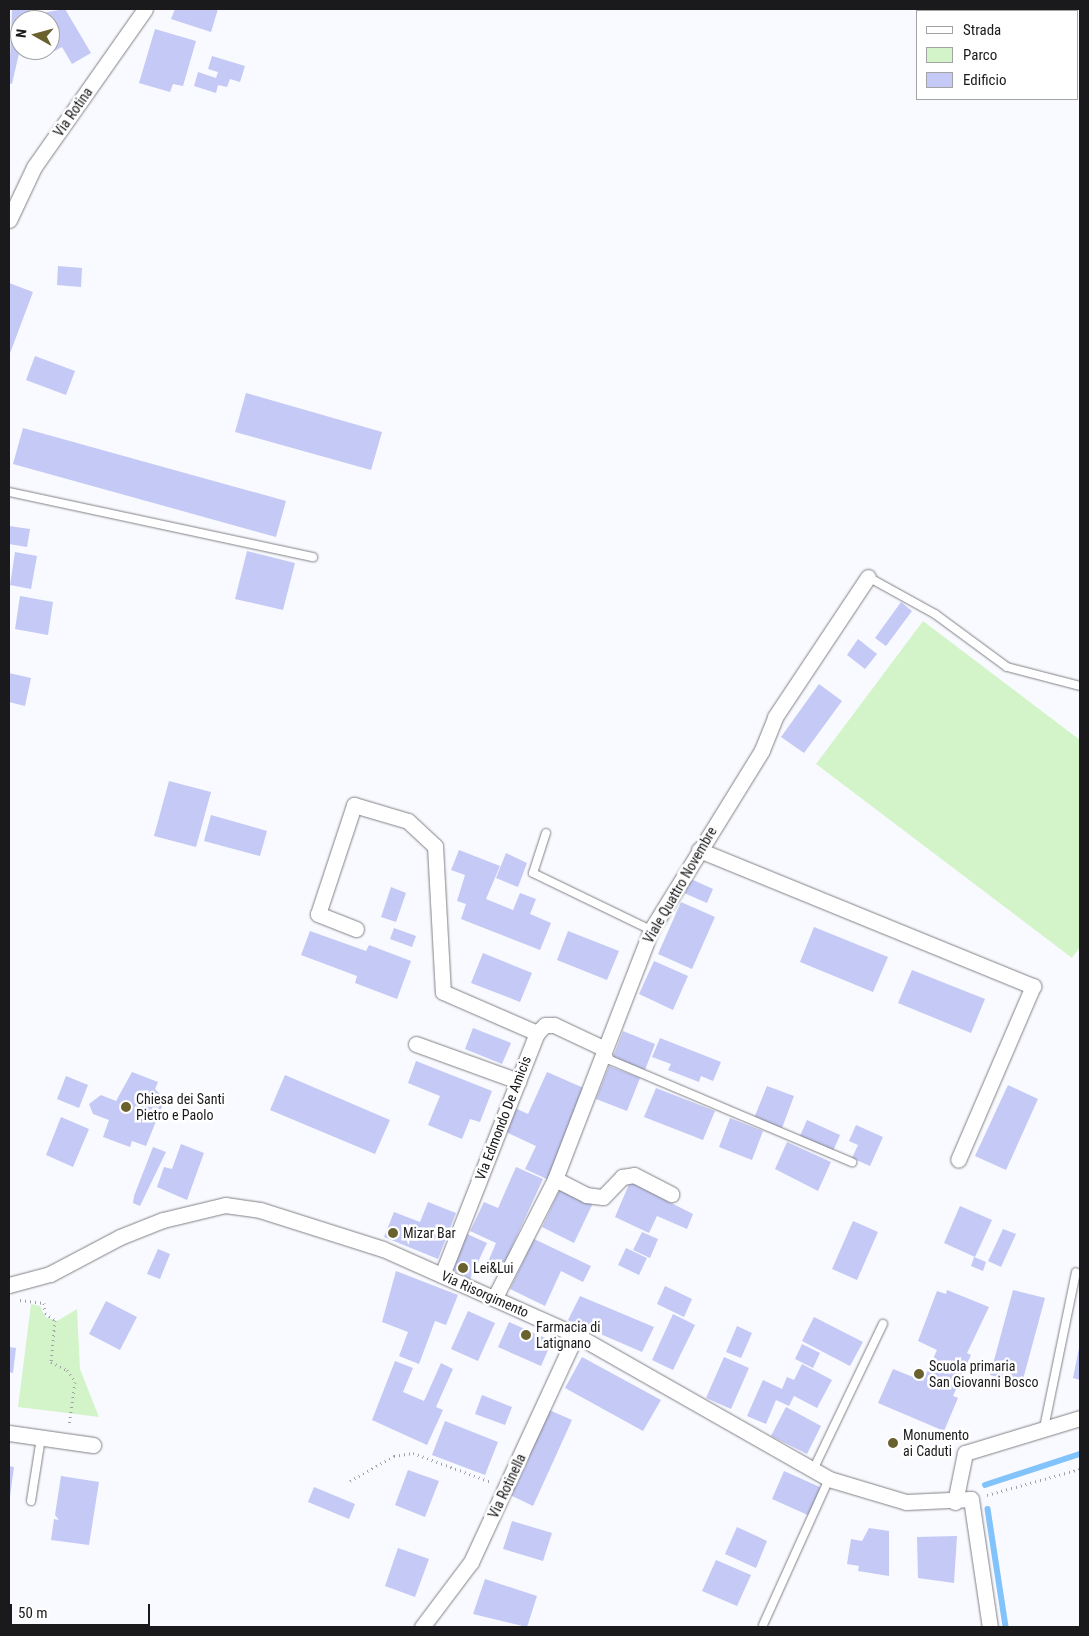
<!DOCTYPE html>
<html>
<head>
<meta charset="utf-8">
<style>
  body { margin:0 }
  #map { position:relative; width:1089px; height:1636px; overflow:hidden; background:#f9faff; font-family:"Roboto Condensed",sans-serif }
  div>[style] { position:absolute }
  .green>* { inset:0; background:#d3f4c9 }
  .stream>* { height:5.5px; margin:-2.75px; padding:0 2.75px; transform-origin:2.75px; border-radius:2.75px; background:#81c3fa }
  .building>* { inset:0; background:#c4c9f5 }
  .path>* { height:3px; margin-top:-1.5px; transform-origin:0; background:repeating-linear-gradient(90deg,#a0a1a5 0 1px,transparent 0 5px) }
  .roads { filter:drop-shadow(0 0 1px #808186) drop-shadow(0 0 1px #808186) }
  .service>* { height:8px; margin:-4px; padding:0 4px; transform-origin:4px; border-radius:4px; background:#fff }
  .minor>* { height:15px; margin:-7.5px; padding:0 7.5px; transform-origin:7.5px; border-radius:7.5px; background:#fff }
  .dots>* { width:14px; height:14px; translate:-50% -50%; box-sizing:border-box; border:2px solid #fff; border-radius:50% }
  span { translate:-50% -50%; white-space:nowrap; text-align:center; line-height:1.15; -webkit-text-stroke:5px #fff; paint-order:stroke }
  .street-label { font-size:14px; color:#1a1a1c }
  .poi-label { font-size:14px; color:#1a1a1c }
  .left { translate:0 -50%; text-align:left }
  .frame { position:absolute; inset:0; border:10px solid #1a1a1c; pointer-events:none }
  .legend { position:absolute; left:916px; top:10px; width:162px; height:90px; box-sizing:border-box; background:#fff; border:1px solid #a3a3a4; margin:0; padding:6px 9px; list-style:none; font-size:15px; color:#1a1a1c }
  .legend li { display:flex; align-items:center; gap:10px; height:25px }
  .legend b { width:25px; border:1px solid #a3a3a4 }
  .north { position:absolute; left:10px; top:10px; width:50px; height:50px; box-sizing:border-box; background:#fff; border:1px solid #a3a3a4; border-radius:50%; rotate:277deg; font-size:14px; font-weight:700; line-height:20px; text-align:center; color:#1a1a1c }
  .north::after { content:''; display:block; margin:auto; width:18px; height:22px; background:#69612e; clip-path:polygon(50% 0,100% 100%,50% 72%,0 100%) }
  .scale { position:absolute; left:10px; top:1604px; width:140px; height:22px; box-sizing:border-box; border:2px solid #1a1a1c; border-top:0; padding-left:6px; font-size:15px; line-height:18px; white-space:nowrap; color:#1a1a1c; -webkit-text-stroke:4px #fff; paint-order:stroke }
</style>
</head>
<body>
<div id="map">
  <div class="green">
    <i style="clip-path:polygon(923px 621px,1080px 740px,1080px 947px,1072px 958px,816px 764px)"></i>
    <i style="clip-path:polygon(31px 1304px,40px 1306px,45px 1317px,57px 1321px,77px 1309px,80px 1369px,99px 1417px,18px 1407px)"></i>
  </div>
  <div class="stream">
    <i style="left:985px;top:1485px;width:100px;rotate:-18.1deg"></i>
    <i style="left:988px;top:1509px;width:119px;rotate:81.3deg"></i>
  </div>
  <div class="building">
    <i style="clip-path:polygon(12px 9px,30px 9px,30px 15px,65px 9px,91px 53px,72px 64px,62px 47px,51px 53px,39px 51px,50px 50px,50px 20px,20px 20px,20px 49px,12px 84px,9px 83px)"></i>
    <i style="clip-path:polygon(175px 9px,218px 9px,211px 32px,171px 19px)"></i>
    <i style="clip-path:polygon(155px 29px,196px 41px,183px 86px,173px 84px,170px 92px,139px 83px)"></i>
    <i style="clip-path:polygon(212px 56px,245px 66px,240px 82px,230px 79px,227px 87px,218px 85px,216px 93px,194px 86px,198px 72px,216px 78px,218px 72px,208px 69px)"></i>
    <i style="clip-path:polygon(58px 266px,82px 268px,81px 287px,57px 285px)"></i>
    <i style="clip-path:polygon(9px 283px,33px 292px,9px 356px)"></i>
    <i style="clip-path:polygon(35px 356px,75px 371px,66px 395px,26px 380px)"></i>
    <i style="clip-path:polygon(246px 393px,382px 432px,371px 470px,235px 432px)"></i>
    <i style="clip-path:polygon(23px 428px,286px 501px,276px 537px,13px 464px)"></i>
    <i style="clip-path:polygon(9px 526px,30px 529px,27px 547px,9px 544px)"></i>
    <i style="clip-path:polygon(247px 551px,295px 563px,283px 610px,235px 599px)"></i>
    <i style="clip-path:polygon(15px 552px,37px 556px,31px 589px,10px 585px)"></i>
    <i style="clip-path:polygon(20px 596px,53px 602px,48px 635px,15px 629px)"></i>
    <i style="clip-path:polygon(901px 602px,912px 611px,886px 646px,875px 638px)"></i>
    <i style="clip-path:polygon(858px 639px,877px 654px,865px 669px,847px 655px)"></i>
    <i style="clip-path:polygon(9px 673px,31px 678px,25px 706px,9px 702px)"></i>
    <i style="clip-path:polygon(819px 684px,842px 701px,804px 753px,781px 737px)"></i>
    <i style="clip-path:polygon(169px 781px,211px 792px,196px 847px,154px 836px)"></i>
    <i style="clip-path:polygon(211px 815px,267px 831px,260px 856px,204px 841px)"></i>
    <i style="clip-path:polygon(459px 850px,500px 866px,486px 899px,513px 910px,520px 893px,536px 899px,530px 914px,551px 923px,540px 950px,461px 919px,466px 904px,457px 901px,465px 875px,451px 870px)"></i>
    <i style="clip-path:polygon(506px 853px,527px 863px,518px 887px,496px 878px)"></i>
    <i style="clip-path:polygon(691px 879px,713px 889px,707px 903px,684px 893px)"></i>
    <i style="clip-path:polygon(391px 887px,406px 893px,396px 922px,381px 917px)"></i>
    <i style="clip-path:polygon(681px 902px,715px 917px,692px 969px,658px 954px)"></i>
    <i style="clip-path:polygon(814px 927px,888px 957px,873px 992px,800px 962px)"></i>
    <i style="clip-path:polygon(394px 928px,416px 936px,412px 947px,390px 939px)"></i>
    <i style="clip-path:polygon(310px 931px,366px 951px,369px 945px,411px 961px,397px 999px,355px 983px,357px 976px,301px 955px)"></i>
    <i style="clip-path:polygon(568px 931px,619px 951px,607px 980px,557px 960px)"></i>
    <i style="clip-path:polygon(483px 953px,532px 973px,520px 1002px,471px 983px)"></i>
    <i style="clip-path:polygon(654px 961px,688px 976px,673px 1010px,639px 994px)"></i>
    <i style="clip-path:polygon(912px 970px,985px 999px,971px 1033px,898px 1003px)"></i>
    <i style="clip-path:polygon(473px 1028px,511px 1043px,502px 1064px,465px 1049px)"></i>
    <i style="clip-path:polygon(623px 1031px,655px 1044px,645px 1070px,613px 1057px)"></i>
    <i style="clip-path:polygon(660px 1038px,721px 1062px,713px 1081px,701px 1076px,699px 1082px,668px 1070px,671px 1064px,652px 1057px)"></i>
    <i style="clip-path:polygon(416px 1061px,492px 1091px,480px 1122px,470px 1119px,462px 1139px,428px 1125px,440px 1096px,408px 1083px)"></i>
    <i style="clip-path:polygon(609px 1066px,640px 1078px,627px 1111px,596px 1099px)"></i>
    <i style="clip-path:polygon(132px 1072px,158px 1082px,155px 1089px,165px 1099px,146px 1146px,132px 1141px,130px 1147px,103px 1137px,109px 1120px,93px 1114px,89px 1104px,101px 1095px,116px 1101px)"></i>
    <i style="clip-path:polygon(547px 1072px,586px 1089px,549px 1180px,525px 1169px,536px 1146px,504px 1131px,515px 1108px,528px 1114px)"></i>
    <i style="clip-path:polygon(285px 1075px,390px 1120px,375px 1154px,270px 1110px)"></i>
    <i style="clip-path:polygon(66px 1076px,88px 1085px,79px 1108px,57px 1099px)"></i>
    <i style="clip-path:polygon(1008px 1085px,1038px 1099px,1006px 1170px,975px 1156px)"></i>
    <i style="clip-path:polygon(767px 1086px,794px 1096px,782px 1128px,754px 1118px)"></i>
    <i style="clip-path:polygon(656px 1088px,715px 1111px,703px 1140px,644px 1117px)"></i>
    <i style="clip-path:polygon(61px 1117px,89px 1129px,73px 1167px,46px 1155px)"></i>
    <i style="clip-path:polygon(730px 1118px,763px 1131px,752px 1160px,719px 1147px)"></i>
    <i style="clip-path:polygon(807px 1120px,840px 1135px,833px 1151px,800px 1136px)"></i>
    <i style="clip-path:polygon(856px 1125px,883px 1137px,870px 1166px,852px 1158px,858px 1145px,849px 1141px)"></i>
    <i style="clip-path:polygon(787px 1142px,831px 1162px,818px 1191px,775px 1169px)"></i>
    <i style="clip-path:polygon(181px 1144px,204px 1153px,187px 1200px,157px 1187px,164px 1167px,172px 1169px)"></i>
    <i style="clip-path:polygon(153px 1147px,166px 1152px,140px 1206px,133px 1203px,134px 1196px)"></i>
    <i style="clip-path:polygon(516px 1167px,543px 1179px,499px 1275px,485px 1269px,496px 1243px,470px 1231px,484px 1202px,498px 1208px)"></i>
    <i style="clip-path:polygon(630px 1182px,693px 1214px,687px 1229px,657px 1216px,649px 1233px,615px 1217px)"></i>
    <i style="clip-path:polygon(561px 1187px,593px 1203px,574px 1243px,542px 1227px)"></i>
    <i style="clip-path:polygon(428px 1202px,456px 1213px,438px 1259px,384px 1237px,394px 1212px,420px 1222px)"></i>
    <i style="clip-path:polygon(960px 1206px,992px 1220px,975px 1257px,944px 1243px)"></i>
    <i style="clip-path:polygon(853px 1221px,878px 1232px,857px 1280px,832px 1269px)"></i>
    <i style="clip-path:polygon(1003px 1229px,1016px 1234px,1001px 1267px,988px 1261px)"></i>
    <i style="clip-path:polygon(642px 1232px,658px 1239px,650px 1258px,633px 1250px)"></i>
    <i style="clip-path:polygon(467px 1234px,487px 1243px,470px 1279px,451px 1269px)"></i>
    <i style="clip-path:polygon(534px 1239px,591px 1266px,583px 1282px,561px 1271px,545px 1306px,510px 1289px)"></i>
    <i style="clip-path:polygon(626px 1248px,647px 1258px,639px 1275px,618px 1265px)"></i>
    <i style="clip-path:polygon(158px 1249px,170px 1254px,160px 1279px,147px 1274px)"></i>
    <i style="clip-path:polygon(974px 1257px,986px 1262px,983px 1271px,971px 1266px)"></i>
    <i style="clip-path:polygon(396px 1271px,458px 1295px,446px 1325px,435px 1321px,419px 1364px,399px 1356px,408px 1332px,382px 1322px)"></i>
    <i style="clip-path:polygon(665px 1286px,692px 1299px,684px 1317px,657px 1304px)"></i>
    <i style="clip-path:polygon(947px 1290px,989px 1307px,967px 1353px,971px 1355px,953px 1396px,958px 1398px,944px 1431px,878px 1403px,893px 1369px,923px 1381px,937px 1350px,918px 1341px,937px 1291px,946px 1294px)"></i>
    <i style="clip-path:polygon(1013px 1290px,1045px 1298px,1022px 1383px,990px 1375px)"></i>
    <i style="clip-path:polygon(580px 1296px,654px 1327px,642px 1352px,568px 1320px)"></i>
    <i style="clip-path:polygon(106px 1301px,137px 1317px,120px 1350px,89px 1334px)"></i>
    <i style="clip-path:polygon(468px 1311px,495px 1323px,478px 1361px,451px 1349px)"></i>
    <i style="clip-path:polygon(673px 1314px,695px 1325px,673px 1370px,652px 1360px)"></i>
    <i style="clip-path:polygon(814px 1317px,863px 1342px,850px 1366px,802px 1341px)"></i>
    <i style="clip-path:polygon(509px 1322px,552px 1341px,541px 1366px,498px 1347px)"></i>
    <i style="clip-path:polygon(737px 1326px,752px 1333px,741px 1358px,726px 1352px)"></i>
    <i style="clip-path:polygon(1080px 1343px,1080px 1380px,1073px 1378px)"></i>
    <i style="clip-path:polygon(802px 1344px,820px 1353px,813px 1368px,795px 1359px)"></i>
    <i style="clip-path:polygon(9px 1347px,16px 1348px,13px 1373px,9px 1372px)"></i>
    <i style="clip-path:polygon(582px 1357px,661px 1400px,643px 1431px,565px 1388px)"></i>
    <i style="clip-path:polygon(724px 1357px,749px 1368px,731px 1409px,706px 1398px)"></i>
    <i style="clip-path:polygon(395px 1361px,413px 1368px,403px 1392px,424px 1401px,441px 1363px,453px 1369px,436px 1407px,443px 1410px,427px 1445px,372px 1420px)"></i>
    <i style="clip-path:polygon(802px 1364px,832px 1380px,817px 1408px,794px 1396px,789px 1406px,776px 1400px,766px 1424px,747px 1416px,763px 1380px,782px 1389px,787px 1377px,794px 1380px)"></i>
    <i style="clip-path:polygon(482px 1395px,512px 1407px,505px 1425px,475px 1414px)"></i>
    <i style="clip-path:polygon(786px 1407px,821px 1426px,807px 1454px,771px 1436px)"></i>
    <i style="clip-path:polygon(547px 1409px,572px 1420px,533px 1506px,508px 1494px)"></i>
    <i style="clip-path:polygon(445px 1421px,498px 1442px,485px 1475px,432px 1455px)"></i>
    <i style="clip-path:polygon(9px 1466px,14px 1467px,10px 1497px,9px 1497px)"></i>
    <i style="clip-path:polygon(408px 1470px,439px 1481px,425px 1517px,395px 1505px)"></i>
    <i style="clip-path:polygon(784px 1471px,822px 1488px,810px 1516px,772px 1499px)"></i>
    <i style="clip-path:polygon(61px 1476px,99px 1482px,89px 1545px,51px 1540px,54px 1519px,59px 1520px,55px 1515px)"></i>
    <i style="clip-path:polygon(314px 1487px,355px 1504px,349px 1519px,308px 1502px)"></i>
    <i style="clip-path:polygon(512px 1521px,552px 1533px,543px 1561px,503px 1549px)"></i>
    <i style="clip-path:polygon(737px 1527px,767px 1541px,756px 1568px,725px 1554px)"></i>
    <i style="clip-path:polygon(869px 1528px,889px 1531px,889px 1576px,858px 1571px,859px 1566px,847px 1564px,851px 1539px,862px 1541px)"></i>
    <i style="clip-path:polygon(957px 1536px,954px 1583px,918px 1578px,917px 1537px)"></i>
    <i style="clip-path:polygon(398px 1548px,429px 1559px,415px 1597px,385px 1586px)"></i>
    <i style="clip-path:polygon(716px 1560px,751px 1575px,737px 1606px,702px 1591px)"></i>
    <i style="clip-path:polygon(485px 1579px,537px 1596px,527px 1627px,473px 1614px)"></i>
  </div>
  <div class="path">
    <i style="left:20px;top:1300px;width:24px;rotate:7deg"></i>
    <i style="left:44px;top:1303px;width:10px;rotate:84deg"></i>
    <i style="left:45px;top:1313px;width:12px;rotate:35deg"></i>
    <i style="left:55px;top:1320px;width:42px;rotate:95.4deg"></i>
    <i style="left:51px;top:1362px;width:18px;rotate:27deg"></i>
    <i style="left:67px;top:1370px;width:14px;rotate:56deg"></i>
    <i style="left:75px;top:1382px;width:44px;rotate:97.8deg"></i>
    <i style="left:350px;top:1481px;width:51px;rotate:-29.6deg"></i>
    <i style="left:394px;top:1456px;width:19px;rotate:-9deg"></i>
    <i style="left:413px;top:1453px;width:83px;rotate:20.4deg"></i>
    <i style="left:987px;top:1495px;width:97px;rotate:-15.6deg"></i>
  </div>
  <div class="roads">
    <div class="service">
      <i style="left:9px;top:492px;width:311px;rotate:12.1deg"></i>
      <i style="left:868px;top:577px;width:77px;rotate:28.9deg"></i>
      <i style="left:935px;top:614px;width:89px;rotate:36.4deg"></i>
      <i style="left:1007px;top:667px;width:75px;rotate:14.6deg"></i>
      <i style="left:546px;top:833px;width:42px;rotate:108deg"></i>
      <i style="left:533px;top:873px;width:131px;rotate:25.8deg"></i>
      <i style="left:606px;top:1051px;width:10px;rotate:66deg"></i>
      <i style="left:610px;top:1060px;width:263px;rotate:22.9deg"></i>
      <i style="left:1044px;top:1428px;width:159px;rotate:-78.4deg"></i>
      <i style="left:813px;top:1470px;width:162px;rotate:-64.4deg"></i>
      <i style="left:31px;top:1501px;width:64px;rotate:-81deg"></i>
      <i style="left:763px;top:1625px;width:160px;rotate:-65.7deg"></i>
    </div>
    <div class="minor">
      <i style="left:9px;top:220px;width:59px;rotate:-64.7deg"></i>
      <i style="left:34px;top:167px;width:193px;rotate:-54.9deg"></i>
      <i style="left:699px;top:850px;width:361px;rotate:22.2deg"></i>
      <i style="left:1033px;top:986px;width:189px;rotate:113.3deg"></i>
      <i style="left:356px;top:929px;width:41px;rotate:-158.5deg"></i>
      <i style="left:318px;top:914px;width:115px;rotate:-71.7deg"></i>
      <i style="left:354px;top:805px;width:56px;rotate:16.5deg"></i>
      <i style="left:408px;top:821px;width:37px;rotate:43deg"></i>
      <i style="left:435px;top:846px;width:146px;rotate:86.9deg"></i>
      <i style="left:443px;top:992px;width:103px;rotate:23.6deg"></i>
      <i style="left:416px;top:1044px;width:109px;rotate:19.9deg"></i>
      <i style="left:555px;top:1179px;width:35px;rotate:27deg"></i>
      <i style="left:586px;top:1195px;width:17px;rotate:7deg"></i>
      <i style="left:603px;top:1197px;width:28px;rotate:-46deg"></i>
      <i style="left:622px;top:1177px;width:12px;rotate:-9deg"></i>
      <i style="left:634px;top:1175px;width:42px;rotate:27.2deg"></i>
      <i style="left:442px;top:1275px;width:260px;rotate:-68.6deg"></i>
      <i style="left:537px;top:1033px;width:11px;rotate:-45deg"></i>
      <i style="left:545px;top:1025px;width:9px"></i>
      <i style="left:554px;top:1025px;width:56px;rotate:25.2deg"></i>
      <i style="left:9px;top:1285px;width:42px;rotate:-15deg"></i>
      <i style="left:50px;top:1274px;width:79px;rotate:-27.9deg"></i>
      <i style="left:120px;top:1237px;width:46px;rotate:-21.6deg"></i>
      <i style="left:163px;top:1220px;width:64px;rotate:-13.6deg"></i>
      <i style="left:225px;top:1205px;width:35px;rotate:8deg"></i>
      <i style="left:260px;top:1210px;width:129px;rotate:17.6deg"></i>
      <i style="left:383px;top:1249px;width:211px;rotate:24deg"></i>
      <i style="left:576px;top:1335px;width:291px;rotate:29.6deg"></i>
      <i style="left:829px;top:1479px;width:80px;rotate:16.6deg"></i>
      <i style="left:906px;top:1502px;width:65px;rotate:-2.6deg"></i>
      <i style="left:971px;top:1499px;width:129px;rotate:81.6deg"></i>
      <i style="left:495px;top:1297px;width:132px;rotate:-63deg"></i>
      <i style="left:555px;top:1179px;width:267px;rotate:-68.9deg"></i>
      <i style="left:651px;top:930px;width:211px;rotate:-58.3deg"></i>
      <i style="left:762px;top:750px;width:35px;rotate:-68deg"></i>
      <i style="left:775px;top:717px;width:168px;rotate:-56.4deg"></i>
      <i style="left:9px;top:1433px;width:85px;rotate:8.1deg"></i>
      <i style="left:955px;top:1502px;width:50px;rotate:-78.5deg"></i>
      <i style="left:965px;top:1453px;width:120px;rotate:-16.9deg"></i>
      <i style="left:422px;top:1627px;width:81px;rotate:-53deg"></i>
      <i style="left:471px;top:1562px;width:250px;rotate:-65.2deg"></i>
    </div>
  </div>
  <div class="dots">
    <i style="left:126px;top:1107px;background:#69612e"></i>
    <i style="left:393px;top:1233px;background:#69612e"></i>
    <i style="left:463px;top:1268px;background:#69612e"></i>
    <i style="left:526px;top:1335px;background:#69612e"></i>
    <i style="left:919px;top:1374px;background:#69612e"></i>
    <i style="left:893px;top:1443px;background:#69612e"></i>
  </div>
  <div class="street-label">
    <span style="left:73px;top:112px;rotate:-55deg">Via Rotina</span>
    <span style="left:680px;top:885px;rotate:-60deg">Viale Quattro Novembre</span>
    <span style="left:503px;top:1118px;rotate:-69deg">Via Edmondo De Amicis</span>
    <span style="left:485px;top:1294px;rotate:24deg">Via Risorgimento</span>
    <span style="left:507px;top:1486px;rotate:-65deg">Via Rotinella</span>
  </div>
  <div class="poi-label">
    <span class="left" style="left:136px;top:1107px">Chiesa dei Santi<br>Pietro e Paolo</span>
    <span class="left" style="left:403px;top:1233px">Mizar Bar</span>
    <span class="left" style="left:473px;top:1268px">Lei&amp;Lui</span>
    <span class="left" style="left:536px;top:1335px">Farmacia di<br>Latignano</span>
    <span class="left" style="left:929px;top:1374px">Scuola primaria<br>San Giovanni Bosco</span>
    <span class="left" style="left:903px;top:1443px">Monumento<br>ai Caduti</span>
  </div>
  <div class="frame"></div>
  <ul class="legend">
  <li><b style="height:6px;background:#fff"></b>Strada</li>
  <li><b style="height:14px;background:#d3f4c9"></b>Parco</li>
  <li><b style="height:14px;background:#c4c9f5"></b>Edificio</li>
  </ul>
  <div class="north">N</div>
  <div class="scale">50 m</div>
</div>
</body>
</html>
